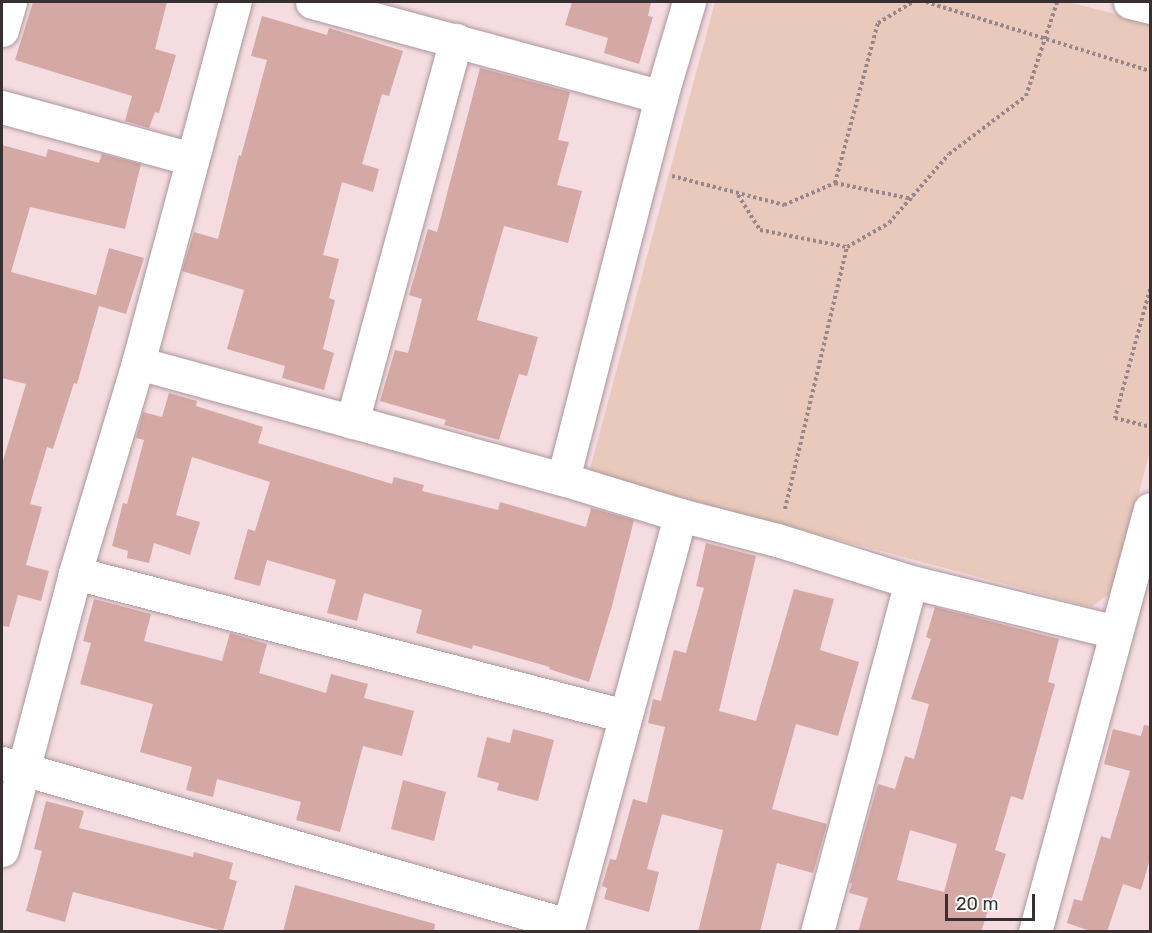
<!DOCTYPE html>
<html>
<head>
<meta charset="utf-8">
<style>
  body { margin:0 }
  #map { position:relative; width:1152px; height:933px; overflow:hidden; background:#f4dce1; font-family:Rubik,sans-serif }
  div>[style] { position:absolute }
  .green>* { inset:0; background:#e8c9bb }
  .building>* { inset:0; background:#d4a8a4 }
  .path>* { height:4px; margin-top:-2px; transform-origin:0; background:repeating-linear-gradient(90deg,#97868a 0 3px,transparent 0 6px) }
  .roads { filter:drop-shadow(0 0 2px #ac969b) drop-shadow(0 0 2px #ac969b) }
  .minor>* { height:33px; margin:-16.5px; padding:0 16.5px; transform-origin:16.5px; border-radius:16.5px; background:#fff }
  span { translate:-50% -50%; white-space:nowrap; text-align:center; line-height:1.15; -webkit-text-stroke:5px #fff; paint-order:stroke }
  .frame { position:absolute; inset:0; border:3px solid #382f31; pointer-events:none }
  .scale { position:absolute; left:945px; top:894px; width:90px; height:27px; box-sizing:border-box; border:3px solid #382f31; border-top:0; padding-left:8px; font-size:18px; line-height:21px; white-space:nowrap; color:#382f31; -webkit-text-stroke:4px #fff; paint-order:stroke }
</style>
</head>
<body>
<div id="map">
  <div class="green">
    <i style="clip-path:polygon(715px 2px,1068px 2px,1150px 23px,1150px 451px,1113px 591px,1091px 607px,589px 473px)"></i>
  </div>
  <div class="building">
    <i style="clip-path:polygon(33px 2px,167px 2px,155px 49px,176px 55px,159px 113px,155px 112px,149px 128px,125px 121px,132px 96px,15px 60px)"></i>
    <i style="clip-path:polygon(572px 2px,651px 2px,648px 16px,653px 17px,639px 64px,604px 53px,608px 38px,565px 25px)"></i>
    <i style="clip-path:polygon(262px 16px,327px 35px,329px 28px,403px 51px,389px 96px,382px 94px,362px 164px,379px 169px,373px 192px,342px 182px,323px 255px,339px 259px,329px 298px,335px 300px,323px 349px,334px 353px,324px 390px,282px 378px,285px 366px,227px 349px,244px 290px,182px 271px,194px 232px,218px 239px,239px 155px,241px 156px,267px 60px,251px 56px)"></i>
    <i style="clip-path:polygon(480px 68px,570px 92px,558px 140px,569px 142px,557px 185px,582px 191px,568px 243px,504px 226px,477px 320px,538px 337px,527px 376px,519px 374px,499px 440px,444px 425px,446px 420px,380px 401px,395px 350px,408px 353px,422px 299px,409px 295px,428px 229px,437px 232px)"></i>
    <i style="clip-path:polygon(2px 145px,46px 157px,48px 149px,99px 163px,102px 154px,141px 164px,125px 229px,30px 207px,11px 272px,96px 295px,109px 248px,144px 258px,126px 314px,99px 306px,77px 384px,74px 383px,53px 449px,47px 447px,30px 504px,42px 507px,26px 565px,49px 571px,41px 601px,18px 595px,9px 627px,2px 626px,2px 464px,26px 384px,2px 378px)"></i>
    <i style="clip-path:polygon(169px 393px,197px 401px,196px 406px,263px 427px,258px 443px,392px 484px,394px 477px,424px 485px,422px 491px,498px 510px,500px 502px,586px 527px,591px 508px,634px 520px,612px 606px,589px 682px,549px 669px,550px 667px,473px 645px,472px 649px,416px 633px,422px 610px,364px 593px,357px 621px,327px 613px,336px 580px,267px 560px,260px 586px,234px 579px,248px 529px,255px 531px,270px 482px,192px 457px,176px 515px,200px 522px,190px 555px,154px 543px,149px 563px,127px 558px,128px 551px,112px 546px,123px 503px,127px 504px,144px 440px,136px 438px,143px 412px,162px 417px)"></i>
    <i style="clip-path:polygon(706px 543px,756px 556px,719px 711px,756px 721px,794px 589px,834px 599px,820px 650px,859px 662px,838px 736px,796px 724px,772px 809px,827px 824px,813px 873px,777px 863px,760px 932px,698px 932px,723px 830px,662px 814px,647px 869px,659px 872px,649px 912px,604px 899px,607px 888px,602px 886px,610px 859px,616px 860px,633px 799px,647px 803px,665px 727px,648px 723px,653px 699px,661px 701px,674px 650px,686px 653px,704px 588px,696px 586px)"></i>
    <i style="clip-path:polygon(94px 599px,151px 614px,144px 641px,222px 661px,230px 633px,267px 644px,259px 673px,326px 693px,331px 674px,368px 684px,364px 698px,414px 711px,402px 756px,363px 746px,340px 832px,296px 820px,301px 802px,217px 779px,213px 797px,186px 790px,192px 767px,140px 752px,153px 704px,80px 684px,91px 643px,83px 641px)"></i>
    <i style="clip-path:polygon(evenodd,935px 607px,1059px 639px,1048px 682px,1055px 684px,1023px 800px,1011px 796px,995px 850px,1006px 854px,981px 932px,858px 932px,868px 898px,849px 893px,852px 883px,850px 883px,878px 784px,895px 789px,905px 756px,914px 759px,929px 704px,911px 699px,931px 639px,926px 637px,935px 607px,910px 830px,957px 844px,944px 892px,897px 880px,910px 830px)"></i>
    <i style="clip-path:polygon(1144px 725px,1150px 726px,1150px 859px,1141px 890px,1123px 884px,1107px 932px,1093px 932px,1067px 923px,1074px 899px,1082px 901px,1101px 836px,1110px 839px,1130px 771px,1104px 764px,1113px 729px,1141px 736px)"></i>
    <i style="clip-path:polygon(513px 729px,554px 740px,538px 801px,497px 790px,499px 783px,477px 777px,487px 737px,510px 743px)"></i>
    <i style="clip-path:polygon(403px 780px,446px 792px,434px 841px,391px 829px)"></i>
    <i style="clip-path:polygon(46px 801px,84px 811px,79px 828px,193px 857px,194px 852px,233px 863px,229px 879px,237px 881px,223px 931px,73px 892px,65px 922px,26px 911px,42px 851px,34px 849px)"></i>
    <i style="clip-path:polygon(295px 885px,435px 924px,434px 932px,283px 932px)"></i>
  </div>
  <div class="path">
    <i style="left:926px;top:2px;width:234px;rotate:17.1deg"></i>
    <i style="left:672px;top:176px;width:116px;rotate:14.5deg"></i>
    <i style="left:784px;top:205px;width:56px;rotate:-23.3deg"></i>
    <i style="left:835px;top:183px;width:166px;rotate:-75deg"></i>
    <i style="left:878px;top:23px;width:41px;rotate:-31deg"></i>
    <i style="left:835px;top:183px;width:79px;rotate:11.7deg"></i>
    <i style="left:738px;top:195px;width:41px;rotate:57.8deg"></i>
    <i style="left:760px;top:230px;width:89px;rotate:11.1deg"></i>
    <i style="left:1150px;top:289px;width:134px;rotate:105.2deg"></i>
    <i style="left:1115px;top:418px;width:36px;rotate:14deg"></i>
    <i style="left:785px;top:509px;width:269px;rotate:-76.7deg"></i>
    <i style="left:847px;top:247px;width:48px;rotate:-29.7deg"></i>
    <i style="left:889px;top:223px;width:91px;rotate:-49deg"></i>
    <i style="left:949px;top:154px;width:96px;rotate:-37deg"></i>
    <i style="left:1026px;top:96px;width:99px;rotate:-71.7deg"></i>
  </div>
  <div class="roads">
    <div class="minor">
      <i style="left:312px;top:2px;width:362px;rotate:15.2deg"></i>
      <i style="left:1130px;top:2px;width:21px;rotate:14deg"></i>
      <i style="left:2px;top:30px;width:29px;rotate:-74deg"></i>
      <i style="left:2px;top:107px;width:197px;rotate:15.3deg"></i>
      <i style="left:138px;top:363px;width:441px;rotate:15.3deg"></i>
      <i style="left:563px;top:479px;width:122px;rotate:17.1deg"></i>
      <i style="left:680px;top:515px;width:100px;rotate:14.5deg"></i>
      <i style="left:777px;top:540px;width:140px;rotate:17.4deg"></i>
      <i style="left:911px;top:582px;width:211px;rotate:13.7deg"></i>
      <i style="left:352px;top:422px;width:396px;rotate:-74.8deg"></i>
      <i style="left:563px;top:479px;width:394px;rotate:-75.6deg"></i>
      <i style="left:661px;top:97px;width:99px;rotate:-73.6deg"></i>
      <i style="left:75px;top:573px;width:568px;rotate:14.57deg"></i>
      <i style="left:2px;top:763px;width:589px;rotate:15.97deg"></i>
      <i style="left:2px;top:850px;width:286px;rotate:-75.2deg"></i>
      <i style="left:75px;top:573px;width:219px;rotate:-73.3deg"></i>
      <i style="left:138px;top:363px;width:374px;rotate:-75deg"></i>
      <i style="left:567px;top:932px;width:432px;rotate:-74.8deg"></i>
      <i style="left:817px;top:932px;width:362px;rotate:-75deg"></i>
      <i style="left:1035px;top:932px;width:438px;rotate:-74.8deg"></i>
    </div>
  </div>
  <div class="frame"></div>
  <div class="scale">20 m</div>
</div>
</body>
</html>
